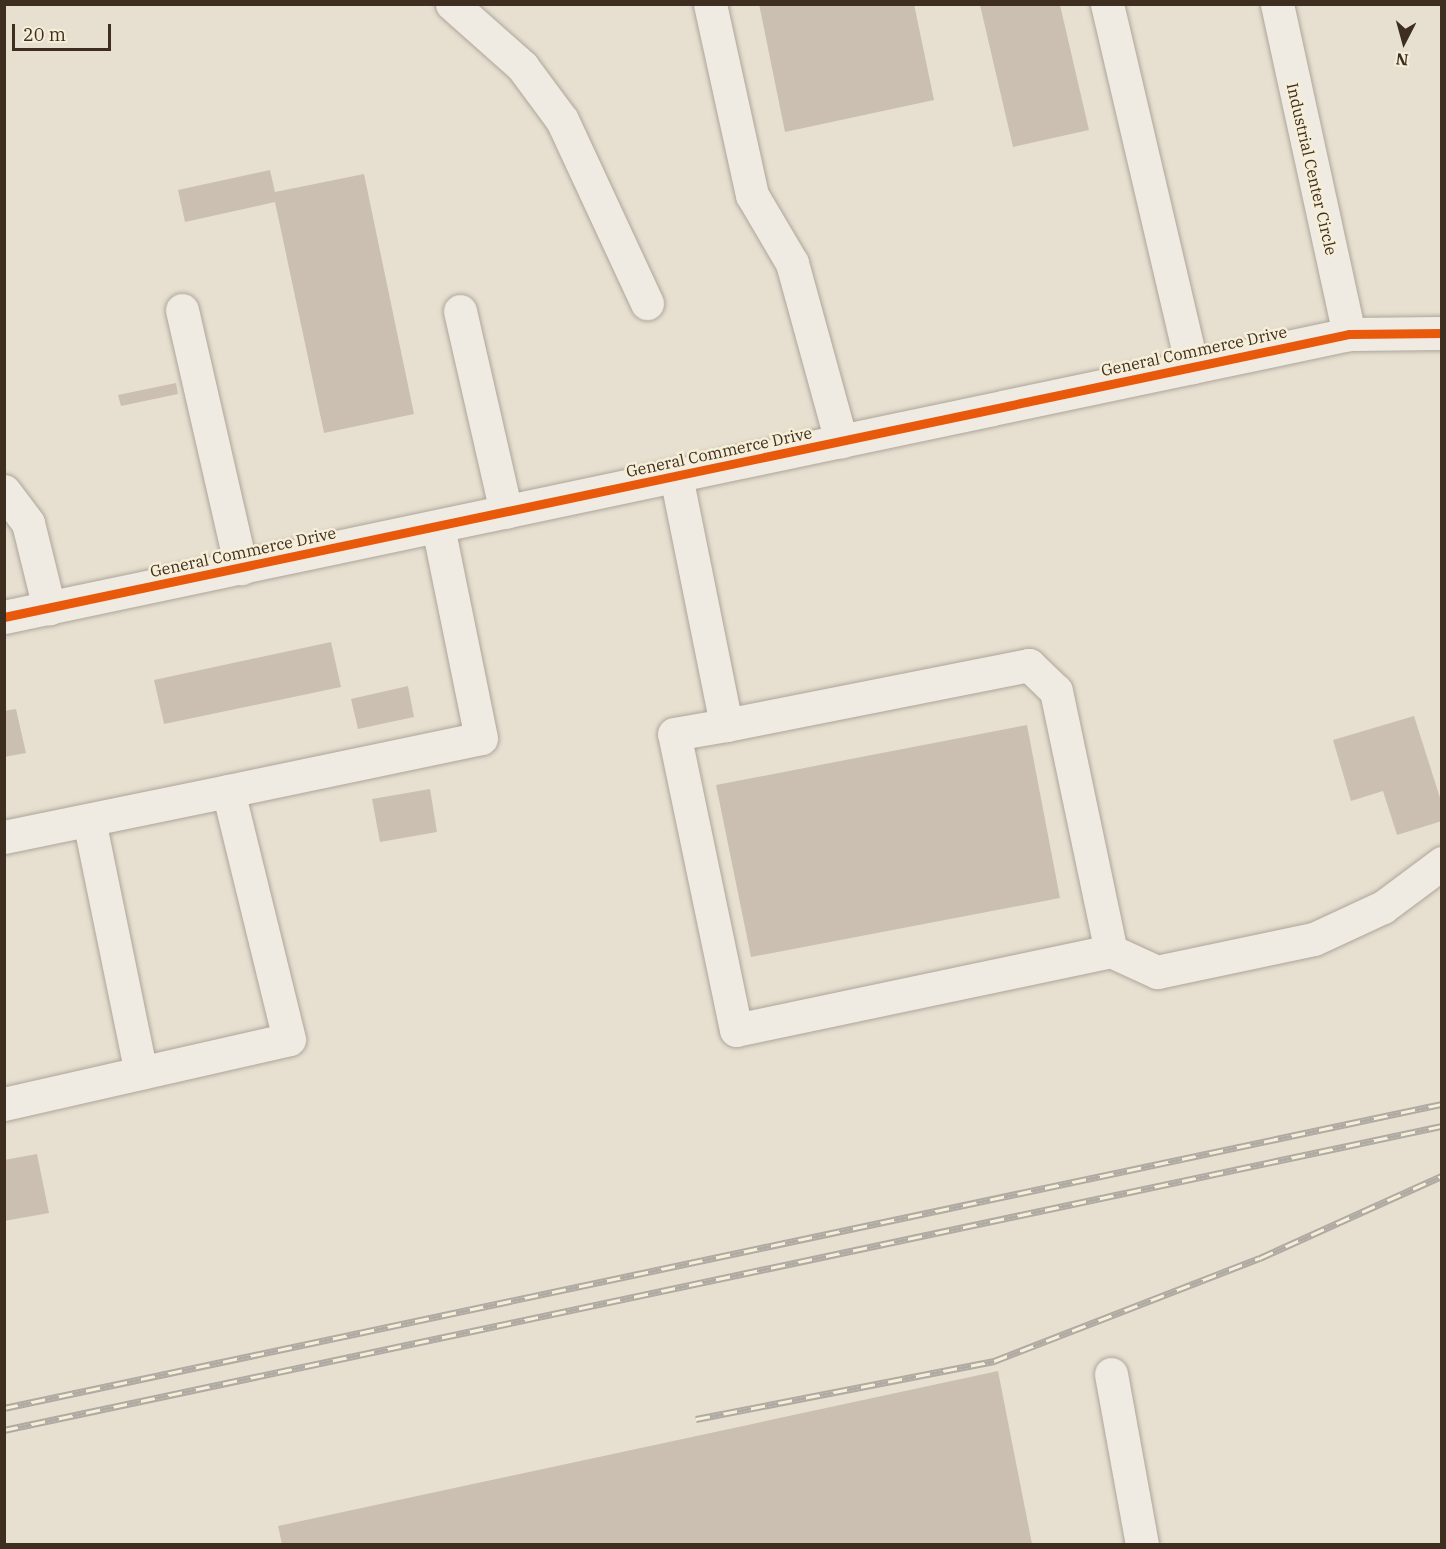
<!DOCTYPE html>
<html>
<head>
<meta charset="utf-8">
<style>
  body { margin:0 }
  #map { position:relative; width:1446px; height:1549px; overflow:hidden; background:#e7e0d1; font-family:"IBM Plex Serif",serif }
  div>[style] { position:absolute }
  .building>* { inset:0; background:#cbbfb2 }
  .roads { filter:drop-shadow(0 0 2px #ada599) drop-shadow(0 0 2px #ada599) }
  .minor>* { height:33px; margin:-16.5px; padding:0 16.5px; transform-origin:16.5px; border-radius:16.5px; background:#efebe3 }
  .rail>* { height:7px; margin-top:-3.5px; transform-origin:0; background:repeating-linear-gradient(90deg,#f7eed8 0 14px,#afaaa2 0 28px); box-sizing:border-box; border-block:2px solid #afaaa2 }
  .cycleway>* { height:9px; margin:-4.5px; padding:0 4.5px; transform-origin:4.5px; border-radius:4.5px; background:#e8590c }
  span { translate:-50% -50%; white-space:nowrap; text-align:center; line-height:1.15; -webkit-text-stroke:5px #f7eed8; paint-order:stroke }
  .street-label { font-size:16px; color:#3d2e20 }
  .frame { position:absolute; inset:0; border:6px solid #3d2e20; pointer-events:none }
  .north { position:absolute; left:1374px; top:12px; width:60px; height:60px; -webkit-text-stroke:4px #f7eed8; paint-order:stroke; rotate:186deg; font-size:16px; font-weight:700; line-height:24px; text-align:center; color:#3d2e20 }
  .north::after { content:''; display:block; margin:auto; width:21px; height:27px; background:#3d2e20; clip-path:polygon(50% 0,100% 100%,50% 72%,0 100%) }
  .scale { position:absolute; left:12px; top:24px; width:99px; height:27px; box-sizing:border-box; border:3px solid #3d2e20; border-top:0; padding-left:8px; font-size:18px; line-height:21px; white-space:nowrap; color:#3d2e20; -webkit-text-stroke:4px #f7eed8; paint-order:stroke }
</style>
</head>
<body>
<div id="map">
  <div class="building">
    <i style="clip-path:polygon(759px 4px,914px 4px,934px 100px,785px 132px)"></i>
    <i style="clip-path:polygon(980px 5px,1060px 5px,1089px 130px,1013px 147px)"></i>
    <i style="clip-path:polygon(270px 170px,275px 192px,364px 174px,414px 414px,324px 433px,275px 202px,185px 222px,178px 190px)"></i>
    <i style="clip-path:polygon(176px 383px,178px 394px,121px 406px,118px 395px)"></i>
    <i style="clip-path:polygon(331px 642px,341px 687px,164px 724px,154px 680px)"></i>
    <i style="clip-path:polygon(408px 686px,414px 717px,358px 729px,351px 699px)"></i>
    <i style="clip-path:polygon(16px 709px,26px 753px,4px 757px,4px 711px)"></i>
    <i style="clip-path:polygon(1414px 716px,1442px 804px,1442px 821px,1397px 835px,1383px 791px,1351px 801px,1333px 740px)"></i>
    <i style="clip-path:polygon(1027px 725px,1060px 898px,751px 957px,716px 785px)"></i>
    <i style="clip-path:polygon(430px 789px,437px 832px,380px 842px,372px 799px)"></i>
    <i style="clip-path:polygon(37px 1154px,49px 1213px,4px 1221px,4px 1160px)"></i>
    <i style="clip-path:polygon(998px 1371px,1032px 1544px,282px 1544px,278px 1526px)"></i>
  </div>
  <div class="roads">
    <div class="minor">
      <i style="left:452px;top:4px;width:94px;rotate:41.5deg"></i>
      <i style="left:522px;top:66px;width:67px;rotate:53.5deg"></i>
      <i style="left:562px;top:120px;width:202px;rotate:65.1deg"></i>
      <i style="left:710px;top:4px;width:196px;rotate:77.6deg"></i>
      <i style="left:752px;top:195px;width:79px;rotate:59.5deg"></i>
      <i style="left:792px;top:263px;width:185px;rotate:74.6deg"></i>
      <i style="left:1107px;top:4px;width:373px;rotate:76.8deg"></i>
      <i style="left:1277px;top:4px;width:338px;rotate:77.7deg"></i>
      <i style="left:182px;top:310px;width:265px;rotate:77.1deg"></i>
      <i style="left:460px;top:311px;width:206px;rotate:77.1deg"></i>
      <i style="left:676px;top:476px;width:254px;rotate:78.6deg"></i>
      <i style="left:726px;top:725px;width:309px;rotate:-11.2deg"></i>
      <i style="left:1029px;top:665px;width:37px;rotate:44deg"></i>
      <i style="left:1056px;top:691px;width:266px;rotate:78.1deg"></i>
      <i style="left:1111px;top:951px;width:383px;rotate:168.1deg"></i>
      <i style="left:736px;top:1030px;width:302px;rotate:-101.8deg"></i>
      <i style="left:674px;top:734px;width:53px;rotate:-9.8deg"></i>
      <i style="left:4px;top:491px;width:40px;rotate:53deg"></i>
      <i style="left:28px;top:523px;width:88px;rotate:76.1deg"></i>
      <i style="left:4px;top:617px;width:1374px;rotate:-11.88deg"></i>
      <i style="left:1349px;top:334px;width:93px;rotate:-0.6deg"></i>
      <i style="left:89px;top:820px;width:258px;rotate:78.4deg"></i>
      <i style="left:4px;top:837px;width:229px;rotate:-11.6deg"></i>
      <i style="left:1111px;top:951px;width:51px;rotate:24.5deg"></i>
      <i style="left:1157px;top:972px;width:160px;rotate:-11.9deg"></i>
      <i style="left:1314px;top:939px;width:76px;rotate:-24.9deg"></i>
      <i style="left:1383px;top:907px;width:74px;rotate:-36.7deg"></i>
      <i style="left:4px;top:1104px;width:292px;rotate:-12.8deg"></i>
      <i style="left:289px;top:1039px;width:255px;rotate:-103.8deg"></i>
      <i style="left:228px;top:791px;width:258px;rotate:-11.8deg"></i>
      <i style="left:481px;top:738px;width:216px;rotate:-101.5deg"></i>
      <i style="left:1111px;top:1374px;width:173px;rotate:79.7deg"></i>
    </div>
  </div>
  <div class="rail">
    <i style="left:4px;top:1408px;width:1470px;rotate:-11.94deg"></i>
    <i style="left:696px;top:1419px;width:304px;rotate:-11deg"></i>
    <i style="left:994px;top:1361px;width:285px;rotate:-21.2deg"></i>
    <i style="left:1260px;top:1258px;width:200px;rotate:-24.3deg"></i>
    <i style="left:4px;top:1430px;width:1470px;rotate:-11.94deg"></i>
  </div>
  <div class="cycleway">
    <i style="left:4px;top:617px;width:1374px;rotate:-11.88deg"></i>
    <i style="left:1349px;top:334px;width:93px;rotate:-0.6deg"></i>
  </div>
  <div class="street-label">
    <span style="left:1312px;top:169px;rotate:77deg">Industrial Center Circle</span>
    <span style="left:1194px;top:351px;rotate:-12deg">General Commerce Drive</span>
    <span style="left:719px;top:452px;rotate:-12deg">General Commerce Drive</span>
    <span style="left:243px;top:552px;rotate:-12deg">General Commerce Drive</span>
  </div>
  <div class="frame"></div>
  <div class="north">N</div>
  <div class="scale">20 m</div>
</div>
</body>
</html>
